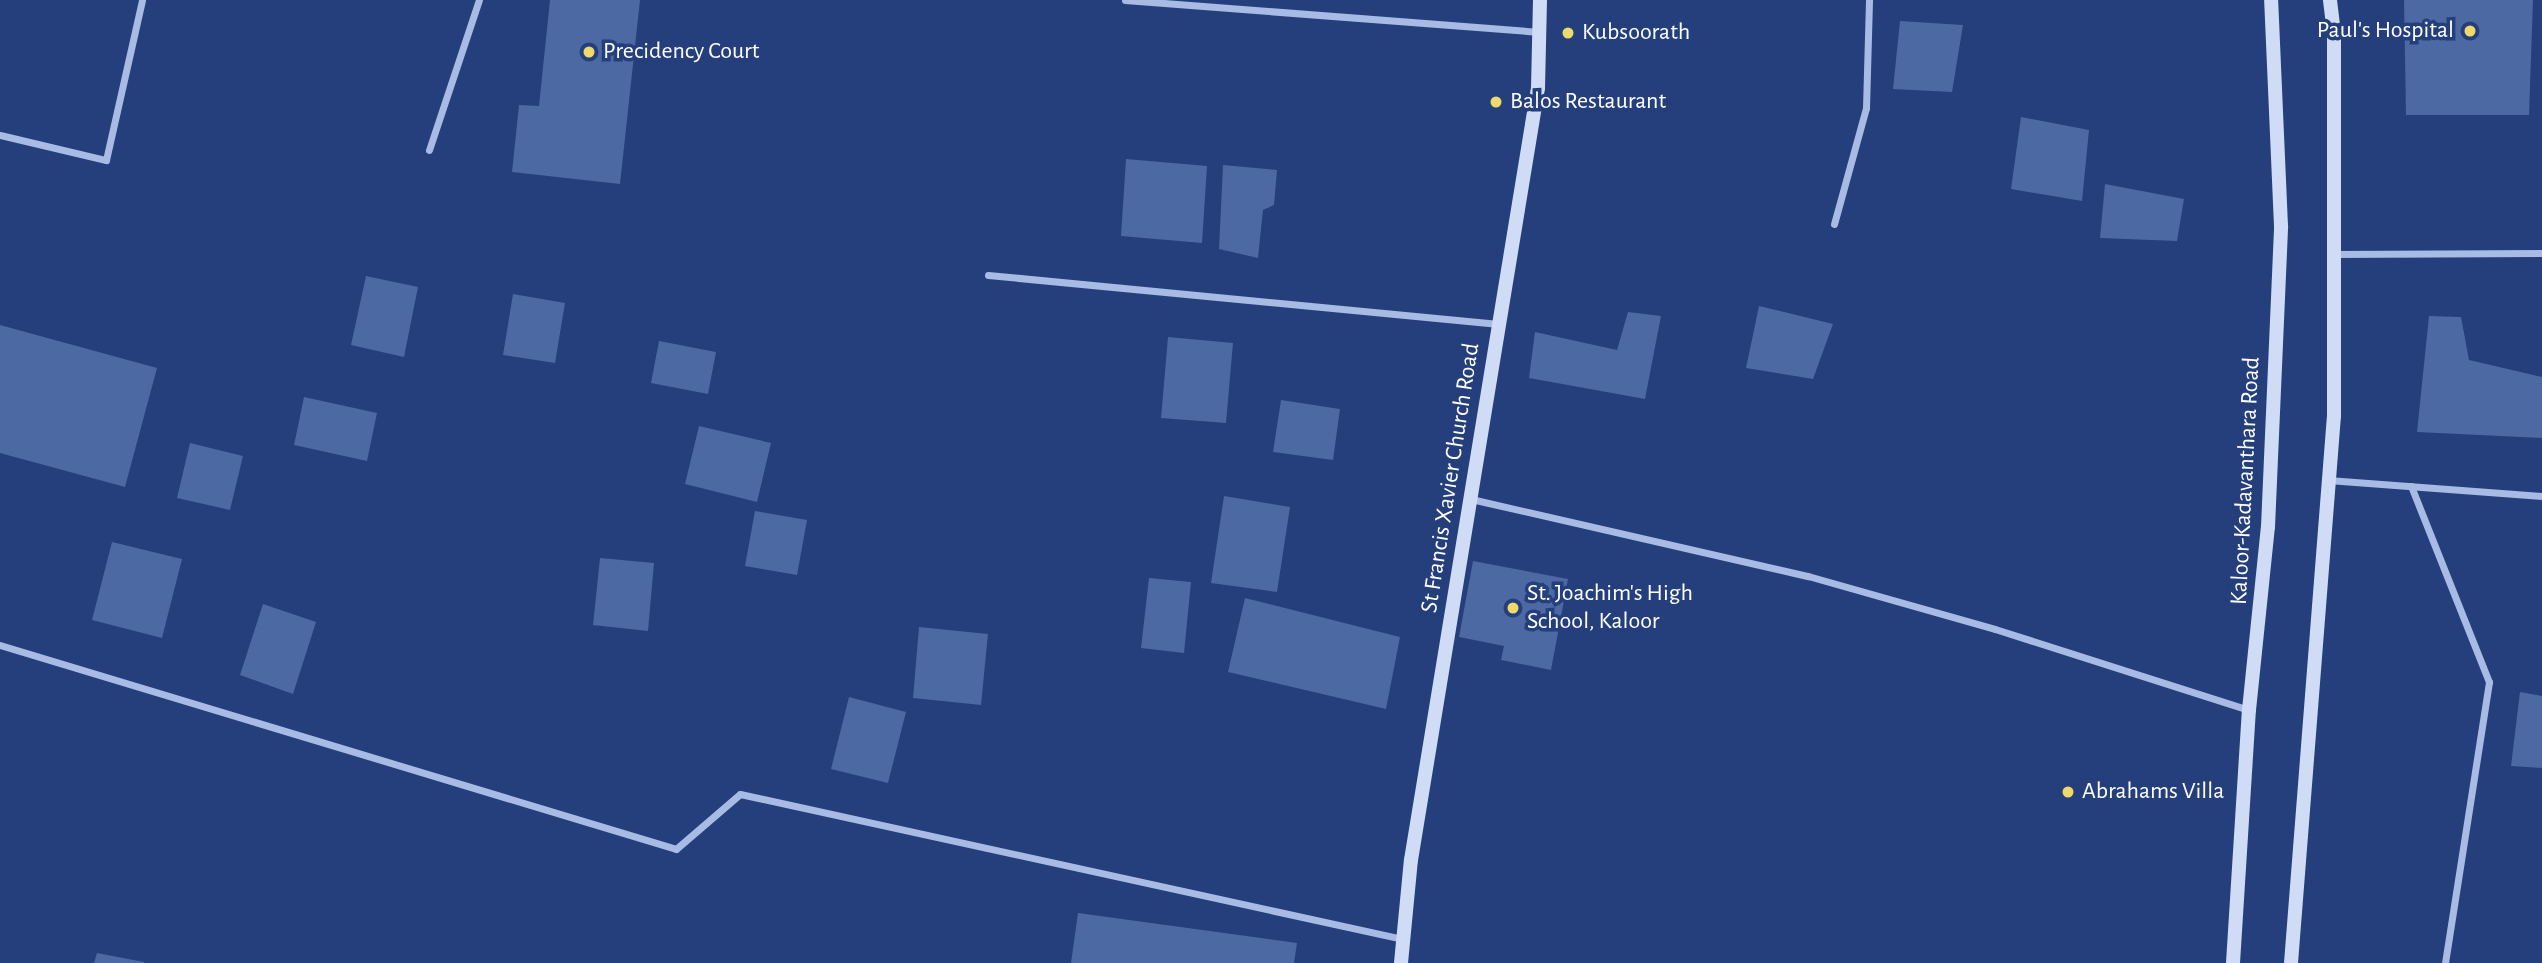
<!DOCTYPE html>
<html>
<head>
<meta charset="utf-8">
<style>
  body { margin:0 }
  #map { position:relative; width:2542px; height:963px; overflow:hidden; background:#243f7b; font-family:"Alegreya Sans",sans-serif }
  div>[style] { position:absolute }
  .building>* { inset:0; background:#4c69a4 }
  .street>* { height:7px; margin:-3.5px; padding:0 3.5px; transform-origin:3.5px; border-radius:3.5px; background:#a7bbe5 }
  .secondary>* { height:14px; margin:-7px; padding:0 7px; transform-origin:7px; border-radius:7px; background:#d0dcf5 }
  .dots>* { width:19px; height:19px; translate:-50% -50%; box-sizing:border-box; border:4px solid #243f7b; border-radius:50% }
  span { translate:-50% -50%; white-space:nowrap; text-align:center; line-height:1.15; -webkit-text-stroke:7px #243f7b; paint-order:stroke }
  .poi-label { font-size:24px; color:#fff }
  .right { translate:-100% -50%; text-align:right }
  .left { translate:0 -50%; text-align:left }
  .street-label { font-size:24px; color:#fff }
</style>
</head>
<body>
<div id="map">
  <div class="building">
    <i style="clip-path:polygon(550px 0,640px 0,620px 184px,512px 172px,519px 105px,539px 106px)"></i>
    <i style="clip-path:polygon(2404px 0,2533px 0,2529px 115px,2406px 115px)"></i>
    <i style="clip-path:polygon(1900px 21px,1963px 25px,1952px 92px,1893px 89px)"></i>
    <i style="clip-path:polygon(2021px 117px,2089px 130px,2082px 201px,2011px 189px)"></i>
    <i style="clip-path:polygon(1126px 159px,1207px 166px,1202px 243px,1121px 236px)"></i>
    <i style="clip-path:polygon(1223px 165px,1277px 170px,1274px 205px,1263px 210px,1258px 258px,1219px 249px)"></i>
    <i style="clip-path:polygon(2105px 184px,2184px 199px,2177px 241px,2100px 238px)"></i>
    <i style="clip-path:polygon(366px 276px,418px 287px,404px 357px,351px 345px)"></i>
    <i style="clip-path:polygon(513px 294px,565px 303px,555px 363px,503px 355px)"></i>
    <i style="clip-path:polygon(1759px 306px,1833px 324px,1813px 379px,1746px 368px)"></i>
    <i style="clip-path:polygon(1628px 312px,1661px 316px,1645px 399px,1529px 378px,1535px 332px,1617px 350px)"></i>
    <i style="clip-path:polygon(2429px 316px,2461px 317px,2469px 360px,2542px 377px,2542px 438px,2417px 432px)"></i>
    <i style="clip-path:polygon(0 325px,157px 368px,125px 487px,0 453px)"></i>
    <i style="clip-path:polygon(1168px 337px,1233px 343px,1226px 423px,1161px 418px)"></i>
    <i style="clip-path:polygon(659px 341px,716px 352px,708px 394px,651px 383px)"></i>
    <i style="clip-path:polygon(304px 397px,377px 413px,367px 461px,294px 445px)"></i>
    <i style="clip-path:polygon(1281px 400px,1340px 409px,1333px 460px,1273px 452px)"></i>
    <i style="clip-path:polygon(699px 426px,771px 443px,757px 502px,685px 484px)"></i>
    <i style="clip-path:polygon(190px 443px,243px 456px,230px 510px,177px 498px)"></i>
    <i style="clip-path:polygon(1224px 496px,1290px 507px,1277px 592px,1211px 583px)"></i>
    <i style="clip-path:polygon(755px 511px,807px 520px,797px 575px,745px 566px)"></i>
    <i style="clip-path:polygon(112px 542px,182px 559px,162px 638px,92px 620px)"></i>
    <i style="clip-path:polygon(600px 558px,654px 563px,648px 631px,593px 625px)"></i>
    <i style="clip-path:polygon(1473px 561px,1568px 579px,1551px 670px,1501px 660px,1504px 646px,1459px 637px)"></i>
    <i style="clip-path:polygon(1149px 578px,1191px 582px,1184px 653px,1141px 648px)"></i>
    <i style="clip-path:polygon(1245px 598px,1400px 637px,1386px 709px,1228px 672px)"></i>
    <i style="clip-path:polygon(263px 604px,316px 622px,293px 694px,240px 675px)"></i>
    <i style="clip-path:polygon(919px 627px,988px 634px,981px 705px,913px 698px)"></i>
    <i style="clip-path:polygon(2520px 692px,2542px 696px,2542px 768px,2511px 766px)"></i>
    <i style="clip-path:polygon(849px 697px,906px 712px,888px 783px,831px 769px)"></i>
    <i style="clip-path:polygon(1078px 913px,1297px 943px,1294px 963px,1071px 963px)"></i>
    <i style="clip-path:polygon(97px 953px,144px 962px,144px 963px,94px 963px)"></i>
  </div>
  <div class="street">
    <i style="left:1125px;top:0;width:416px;rotate:4.4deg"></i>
    <i style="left:0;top:135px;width:109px;rotate:13.3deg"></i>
    <i style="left:106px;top:160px;width:164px;rotate:-77.3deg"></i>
    <i style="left:429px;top:150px;width:158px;rotate:-71.6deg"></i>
    <i style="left:1834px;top:224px;width:120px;rotate:-74.6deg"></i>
    <i style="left:1866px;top:108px;width:108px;rotate:-88.4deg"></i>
    <i style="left:2334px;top:254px;width:208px;rotate:-0.3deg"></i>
    <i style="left:988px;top:275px;width:513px;rotate:5.48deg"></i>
    <i style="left:2328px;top:480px;width:215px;rotate:4.3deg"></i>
    <i style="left:2411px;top:486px;width:211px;rotate:68.3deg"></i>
    <i style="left:2489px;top:682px;width:284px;rotate:98.9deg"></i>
    <i style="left:1471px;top:499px;width:346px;rotate:12.9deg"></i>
    <i style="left:1808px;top:576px;width:194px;rotate:15.8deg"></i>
    <i style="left:1995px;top:629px;width:267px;rotate:17.7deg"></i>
    <i style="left:0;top:645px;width:706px;rotate:16.79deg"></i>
    <i style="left:676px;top:849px;width:84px;rotate:-40.7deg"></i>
    <i style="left:740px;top:794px;width:679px;rotate:12.34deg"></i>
  </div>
  <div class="secondary">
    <i style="left:1401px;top:963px;width:103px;rotate:-84.5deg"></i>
    <i style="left:1411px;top:860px;width:782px;rotate:-80.66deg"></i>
    <i style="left:1538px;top:88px;width:88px;rotate:-88.7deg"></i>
    <i style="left:2233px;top:963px;width:254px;rotate:-86.4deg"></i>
    <i style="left:2249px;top:710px;width:184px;rotate:-84.1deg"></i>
    <i style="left:2268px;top:527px;width:301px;rotate:-87.5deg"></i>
    <i style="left:2281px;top:226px;width:226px;rotate:-92.5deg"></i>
    <i style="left:2291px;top:963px;width:549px;rotate:-85.51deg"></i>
    <i style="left:2334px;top:416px;width:383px;rotate:-90deg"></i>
    <i style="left:2334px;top:33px;width:33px;rotate:-97deg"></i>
  </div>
  <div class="dots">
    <i style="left:2470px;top:31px;background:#efd96b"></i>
    <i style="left:1568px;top:33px;background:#efd96b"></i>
    <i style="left:589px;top:52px;background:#efd96b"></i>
    <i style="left:1496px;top:102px;background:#efd96b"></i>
    <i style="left:1513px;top:608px;background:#efd96b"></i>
    <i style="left:2068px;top:792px;background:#efd96b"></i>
  </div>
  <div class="poi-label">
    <span class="right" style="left:2454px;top:31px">Paul's Hospital</span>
    <span class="left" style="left:1582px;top:33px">Kubsoorath</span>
    <span class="left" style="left:603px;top:52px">Precidency Court</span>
    <span class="left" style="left:1510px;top:102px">Balos Restaurant</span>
    <span class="left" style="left:1527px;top:608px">St. Joachim's High<br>School, Kaloor</span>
    <span class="left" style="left:2082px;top:792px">Abrahams Villa</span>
  </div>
  <div class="street-label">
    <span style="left:1451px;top:478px;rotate:-81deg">St Francis Xavier Church Road</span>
    <span style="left:2246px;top:481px;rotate:-87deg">Kaloor-Kadavanthara Road</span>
  </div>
</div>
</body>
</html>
